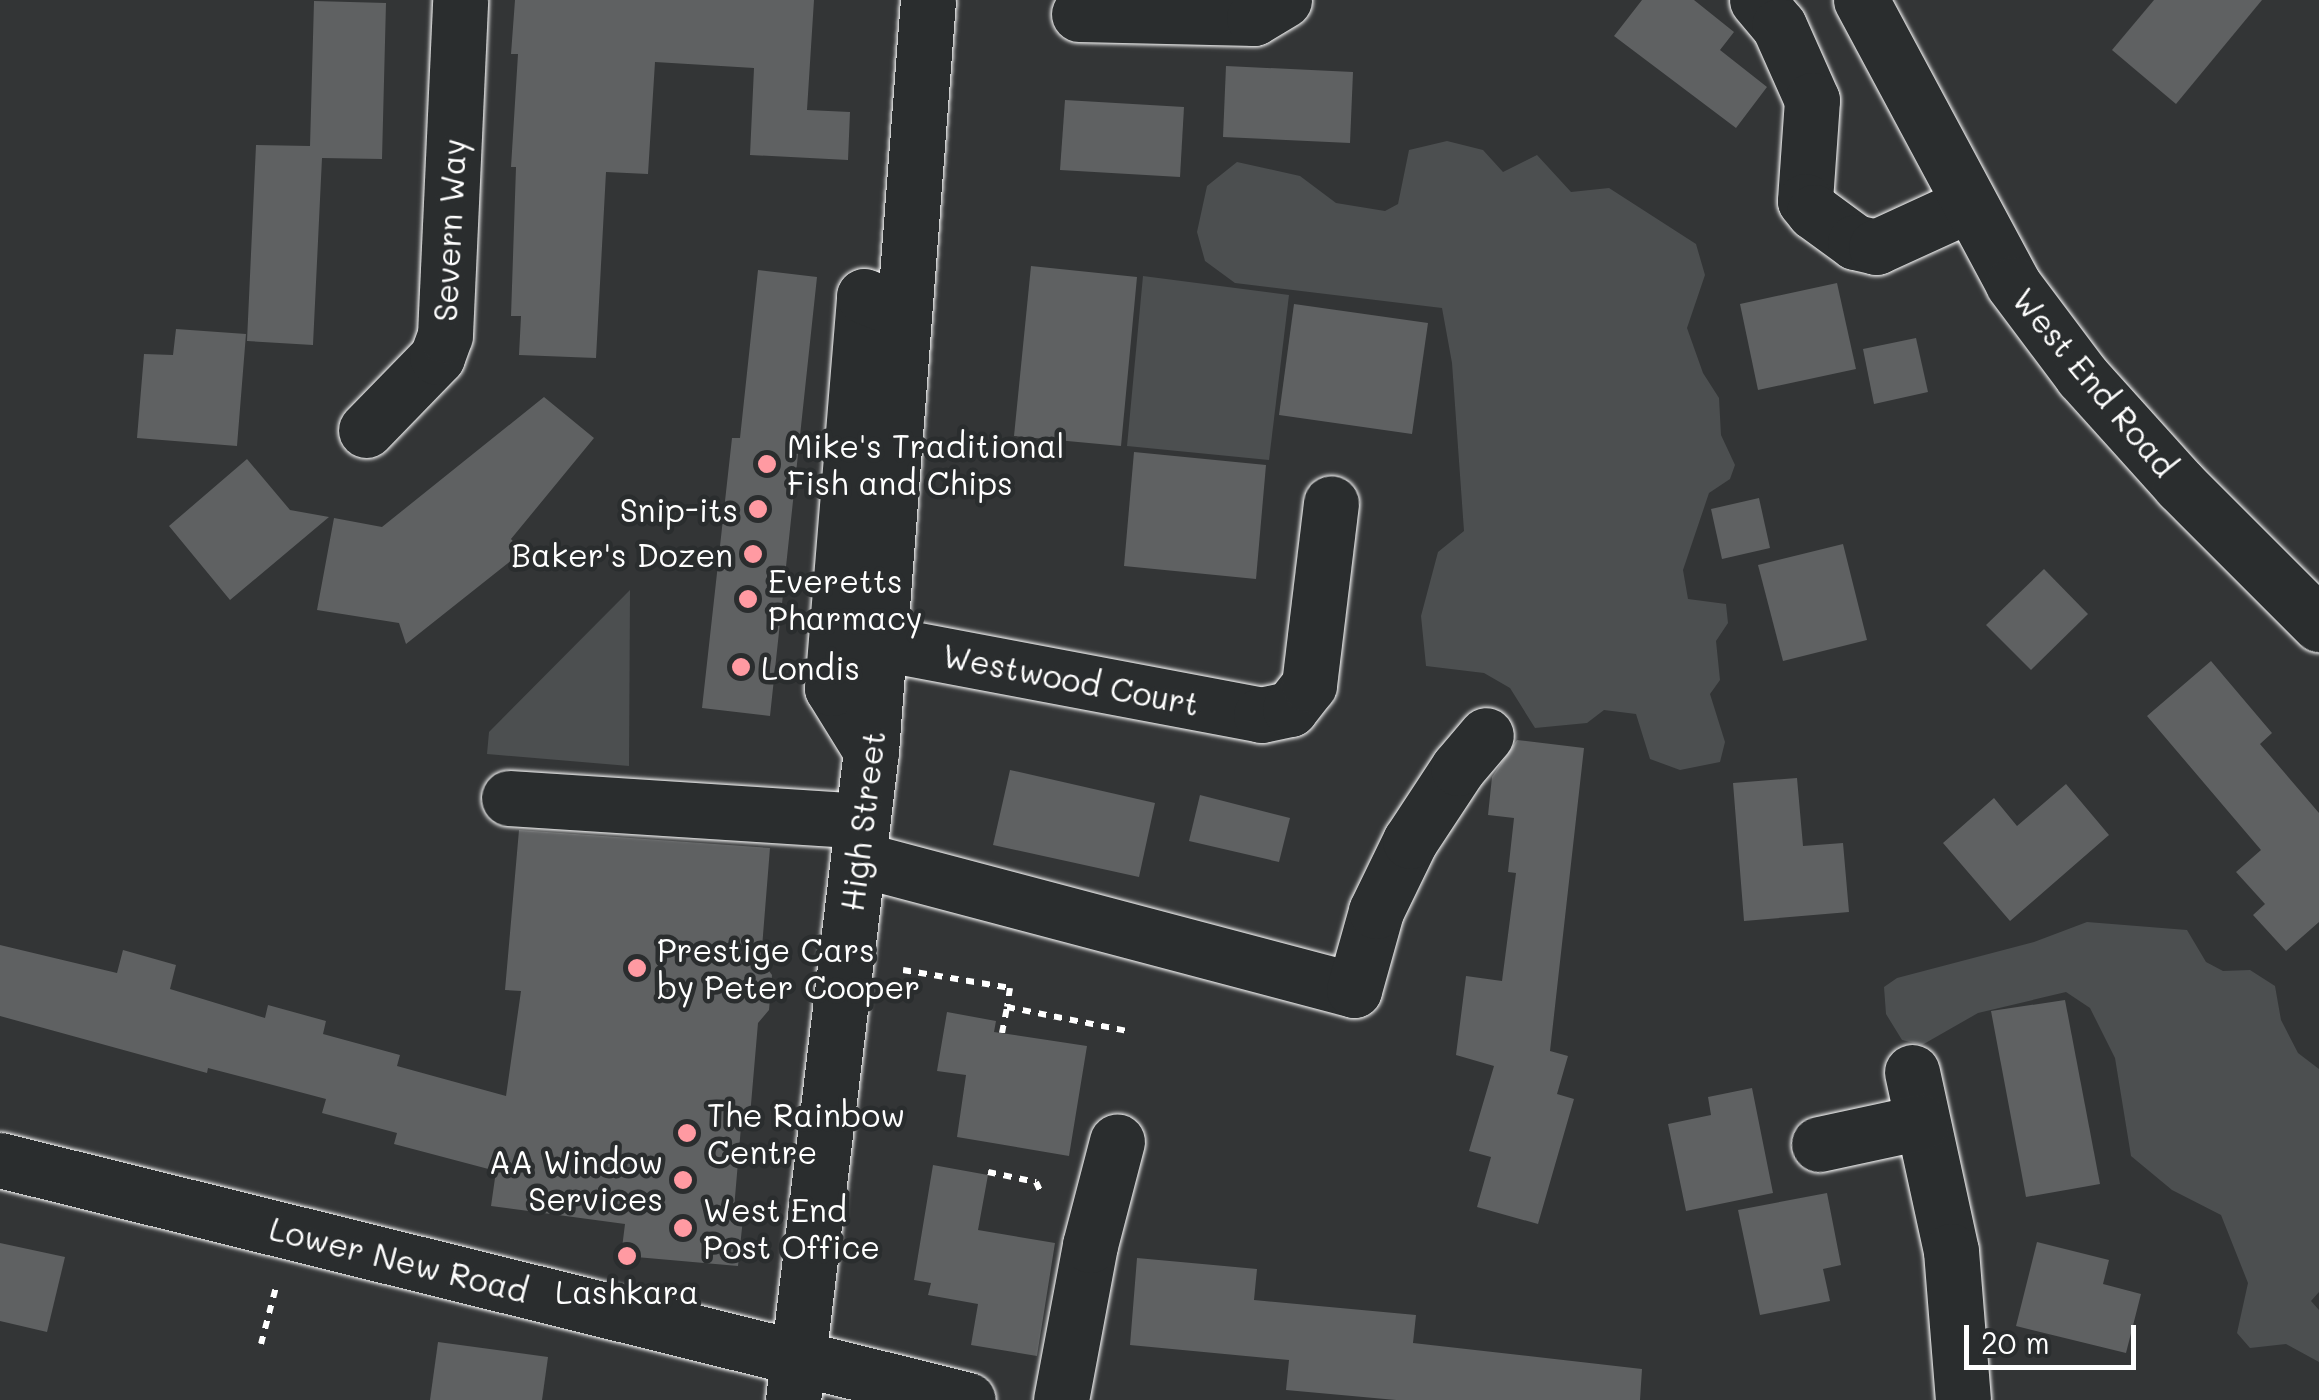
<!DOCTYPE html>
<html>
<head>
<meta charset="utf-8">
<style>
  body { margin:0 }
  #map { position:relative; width:2319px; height:1400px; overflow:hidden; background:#333536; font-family:Mali,sans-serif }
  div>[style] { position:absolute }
  .green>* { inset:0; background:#4c4f50 }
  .building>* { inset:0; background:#5f6162 }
  .path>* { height:6px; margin-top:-3px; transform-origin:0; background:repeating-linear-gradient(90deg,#fff 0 8px,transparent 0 16px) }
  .roads { filter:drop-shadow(0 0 2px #fff) drop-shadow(0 0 2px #fff) }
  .minor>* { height:55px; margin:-27.5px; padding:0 27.5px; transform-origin:27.5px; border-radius:27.5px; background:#2a2d2e }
  .major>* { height:55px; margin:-27.5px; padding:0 27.5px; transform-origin:27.5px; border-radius:27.5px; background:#2a2d2e }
  .dots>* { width:28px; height:28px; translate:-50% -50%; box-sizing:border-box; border:5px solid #2a2d2e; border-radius:50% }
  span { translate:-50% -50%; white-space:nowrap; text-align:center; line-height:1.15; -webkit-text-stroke:9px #2a2d2e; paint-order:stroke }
  .street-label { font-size:32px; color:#fff }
  .poi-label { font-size:32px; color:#fff }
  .left { translate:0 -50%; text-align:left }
  .right { translate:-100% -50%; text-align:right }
  .scale { position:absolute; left:1964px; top:1325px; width:172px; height:45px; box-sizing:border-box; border:5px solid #fff; border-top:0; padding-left:12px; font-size:30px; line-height:35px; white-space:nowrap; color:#fff; -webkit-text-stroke:8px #2a2d2e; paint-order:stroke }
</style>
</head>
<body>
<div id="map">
  <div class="green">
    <i style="clip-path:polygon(1447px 141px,1483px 150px,1503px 172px,1537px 155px,1571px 192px,1609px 188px,1696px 244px,1705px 275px,1687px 328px,1703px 373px,1719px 398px,1721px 435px,1735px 465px,1730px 479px,1709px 493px,1683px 570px,1688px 599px,1726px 604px,1728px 623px,1716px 641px,1720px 680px,1710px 694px,1725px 742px,1720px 762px,1680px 770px,1650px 759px,1636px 714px,1604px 710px,1587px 723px,1535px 728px,1510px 688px,1484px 673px,1426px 666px,1421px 616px,1438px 552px,1464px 531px,1452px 363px,1442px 308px,1235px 283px,1205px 261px,1197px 232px,1207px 186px,1237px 162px,1300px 176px,1336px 203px,1385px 211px,1398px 204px,1409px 150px)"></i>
    <i style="clip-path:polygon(1143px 276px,1289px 295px,1269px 460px,1127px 446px)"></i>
    <i style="clip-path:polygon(630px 590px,629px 766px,487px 754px,489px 732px)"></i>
    <i style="clip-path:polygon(2087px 922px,2187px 930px,2206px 962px,2223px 971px,2250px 970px,2275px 986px,2281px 1020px,2298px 1053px,2319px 1069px,2319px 1292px,2311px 1301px,2319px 1310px,2319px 1362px,2286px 1344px,2250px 1348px,2237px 1333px,2248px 1283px,2221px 1215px,2172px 1190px,2131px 1156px,2115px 1058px,2090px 1008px,2066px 992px,1978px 1013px,1922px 1045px,1902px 1040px,1886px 1014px,1884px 987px,1897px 978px,2034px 942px)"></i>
  </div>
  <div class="building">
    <i style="clip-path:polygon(515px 0,814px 0,807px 110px,850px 112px,848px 160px,750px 155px,754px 68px,655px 62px,648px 174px,606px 172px,596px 358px,519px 355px,521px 316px,511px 316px,516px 167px,511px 167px,518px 54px,511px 54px)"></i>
    <i style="clip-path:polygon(1642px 0,1694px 0,1734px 32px,1720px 50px,1767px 87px,1736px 128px,1614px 36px)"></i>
    <i style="clip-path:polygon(2154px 0,2262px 0,2176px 104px,2112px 50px)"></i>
    <i style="clip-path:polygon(314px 1px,386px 3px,382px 159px,322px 158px,313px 345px,247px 341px,256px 145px,310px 146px)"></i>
    <i style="clip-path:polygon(1226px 66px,1353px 72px,1350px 143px,1223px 137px)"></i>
    <i style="clip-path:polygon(1065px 100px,1184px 107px,1180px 177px,1060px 170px)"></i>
    <i style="clip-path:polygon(1031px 266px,1137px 277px,1121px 446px,1014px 436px)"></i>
    <i style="clip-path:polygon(758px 270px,817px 277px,770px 716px,702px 708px,732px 438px,740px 438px)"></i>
    <i style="clip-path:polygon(1837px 283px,1856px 369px,1758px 390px,1740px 304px)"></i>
    <i style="clip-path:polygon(1294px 304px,1428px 323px,1412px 434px,1279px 415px)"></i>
    <i style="clip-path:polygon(176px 329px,246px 334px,237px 446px,137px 438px,144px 354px,173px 355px)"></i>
    <i style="clip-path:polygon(1916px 338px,1928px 392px,1874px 404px,1863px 349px)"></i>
    <i style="clip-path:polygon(544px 397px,594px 438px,511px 539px,522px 552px,406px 644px,399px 623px,317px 610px,334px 518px,382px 527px)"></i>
    <i style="clip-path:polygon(1134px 452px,1266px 465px,1256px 579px,1124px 566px)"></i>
    <i style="clip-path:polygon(247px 459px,290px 510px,329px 517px,230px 600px,169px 526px)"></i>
    <i style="clip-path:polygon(1759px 498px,1770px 548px,1722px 559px,1711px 509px)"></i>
    <i style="clip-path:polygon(1843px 544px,1867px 640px,1783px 661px,1758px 565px)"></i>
    <i style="clip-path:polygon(2044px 569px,2088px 614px,2031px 670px,1986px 625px)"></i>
    <i style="clip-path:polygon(2211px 661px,2272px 733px,2260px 744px,2319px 813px,2319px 922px,2286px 951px,2253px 915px,2265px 904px,2236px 872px,2261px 850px,2147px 716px)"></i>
    <i style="clip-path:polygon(1517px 740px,1584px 748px,1550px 1051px,1568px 1056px,1557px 1094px,1574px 1099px,1538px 1224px,1477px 1207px,1491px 1157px,1469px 1151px,1494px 1066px,1456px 1055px,1466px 976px,1502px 981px,1516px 873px,1508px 872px,1514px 818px,1488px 815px,1492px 777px)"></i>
    <i style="clip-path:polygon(1010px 770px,1155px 803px,1139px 877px,993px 845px)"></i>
    <i style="clip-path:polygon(1797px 778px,1803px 846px,1843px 843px,1849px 912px,1744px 921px,1733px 783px)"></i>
    <i style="clip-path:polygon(2066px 784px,2109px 835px,2010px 921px,1943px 843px,1994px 798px,2017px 826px)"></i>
    <i style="clip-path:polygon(1200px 795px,1290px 818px,1279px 862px,1189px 841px)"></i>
    <i style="clip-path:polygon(519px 830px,770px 848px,761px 960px,772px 975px,769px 1010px,758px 1023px,750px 1116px,742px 1115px,734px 1209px,744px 1209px,738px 1266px,636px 1257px,637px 1249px,622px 1248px,625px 1224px,491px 1206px,496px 1171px,394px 1144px,397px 1133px,322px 1113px,326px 1099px,208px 1068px,207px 1073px,0 1016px,0 945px,117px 973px,123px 950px,176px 965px,170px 989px,265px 1018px,268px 1005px,326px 1021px,323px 1034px,400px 1055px,397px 1066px,506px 1096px,521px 991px,505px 990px)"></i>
    <i style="clip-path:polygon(2065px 1000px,2100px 1184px,2026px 1197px,1991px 1011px)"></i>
    <i style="clip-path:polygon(947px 1012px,996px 1021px,994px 1032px,1087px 1046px,1069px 1156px,957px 1137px,966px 1075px,937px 1071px)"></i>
    <i style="clip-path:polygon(1752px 1088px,1773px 1193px,1686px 1211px,1668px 1124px,1711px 1115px,1708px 1097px)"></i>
    <i style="clip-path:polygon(933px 1165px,988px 1175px,978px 1230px,1055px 1243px,1037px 1356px,971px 1345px,978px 1304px,928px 1295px,931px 1283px,914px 1280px)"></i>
    <i style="clip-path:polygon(1827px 1193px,1841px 1265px,1823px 1269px,1830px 1301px,1760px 1315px,1738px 1210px)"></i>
    <i style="clip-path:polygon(2037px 1242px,2109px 1260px,2103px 1284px,2141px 1294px,2126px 1353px,2016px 1326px)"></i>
    <i style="clip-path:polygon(0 1243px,65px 1257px,47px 1332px,0 1321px)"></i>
    <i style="clip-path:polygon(1137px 1258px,1257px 1269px,1254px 1300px,1416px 1315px,1413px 1343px,1642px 1369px,1640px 1400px,1396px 1400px,1286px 1390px,1289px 1360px,1130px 1345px)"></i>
    <i style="clip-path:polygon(438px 1342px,548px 1357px,542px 1400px,430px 1400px)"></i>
  </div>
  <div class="path">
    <i style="left:903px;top:970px;width:109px;rotate:9.5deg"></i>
    <i style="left:1010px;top:988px;width:19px;rotate:99deg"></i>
    <i style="left:1007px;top:1007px;width:122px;rotate:11.3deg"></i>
    <i style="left:1002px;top:1033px;width:26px;rotate:-79deg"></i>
    <i style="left:988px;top:1172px;width:49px;rotate:11.8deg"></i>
    <i style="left:1036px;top:1182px;width:14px;rotate:65deg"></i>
    <i style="left:261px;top:1344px;width:59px;rotate:-75.3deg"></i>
  </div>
  <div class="roads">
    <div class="minor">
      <i style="left:1757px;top:0;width:34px;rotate:50deg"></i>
      <i style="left:1779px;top:26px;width:81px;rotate:66deg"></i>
      <i style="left:1812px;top:100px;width:101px;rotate:94deg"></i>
      <i style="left:1805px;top:201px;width:14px;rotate:51deg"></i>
      <i style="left:1814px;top:212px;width:51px;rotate:36.2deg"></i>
      <i style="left:1855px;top:242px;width:22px;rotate:13deg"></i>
      <i style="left:1876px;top:247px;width:103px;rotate:-24.6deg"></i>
      <i style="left:1861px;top:0;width:322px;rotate:61.8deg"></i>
      <i style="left:2013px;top:284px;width:115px;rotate:53.1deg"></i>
      <i style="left:2082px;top:376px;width:147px;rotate:48deg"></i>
      <i style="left:2180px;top:485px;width:197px;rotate:45deg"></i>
      <i style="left:1079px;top:14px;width:175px;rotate:1.3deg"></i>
      <i style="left:1254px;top:18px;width:35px;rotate:-31deg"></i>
      <i style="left:366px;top:430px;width:102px;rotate:-45.8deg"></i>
      <i style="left:437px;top:357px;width:23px;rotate:-70deg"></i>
      <i style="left:445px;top:335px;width:335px;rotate:-87.4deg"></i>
      <i style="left:881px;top:643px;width:387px;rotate:10.7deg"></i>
      <i style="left:1261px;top:715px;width:30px;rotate:-12deg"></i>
      <i style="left:1290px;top:709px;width:31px;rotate:-52deg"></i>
      <i style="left:1309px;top:685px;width:183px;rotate:-83.1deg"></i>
      <i style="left:871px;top:751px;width:74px;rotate:-121.8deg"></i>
      <i style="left:832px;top:688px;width:393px;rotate:-85.3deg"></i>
      <i style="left:864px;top:296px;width:43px;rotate:21.8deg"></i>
      <i style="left:509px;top:798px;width:354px;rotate:3.7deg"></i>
      <i style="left:859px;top:859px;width:512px;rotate:14.82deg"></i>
      <i style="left:1354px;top:990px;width:82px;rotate:-74.4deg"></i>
      <i style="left:1376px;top:911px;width:78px;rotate:-64.1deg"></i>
      <i style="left:1410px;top:841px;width:87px;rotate:-56.7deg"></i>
      <i style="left:1458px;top:768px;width:43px;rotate:-49.7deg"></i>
      <i style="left:1912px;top:1072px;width:183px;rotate:77.7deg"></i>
      <i style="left:1951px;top:1251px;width:149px;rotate:85.4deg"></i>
      <i style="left:1819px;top:1144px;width:105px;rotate:-12.1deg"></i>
      <i style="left:0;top:1160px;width:997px;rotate:13.92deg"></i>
      <i style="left:1061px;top:1400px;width:158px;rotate:-79.4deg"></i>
      <i style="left:1090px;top:1245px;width:107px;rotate:-75.4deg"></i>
    </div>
    <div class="major">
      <i style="left:793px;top:1400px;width:654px;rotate:-83.15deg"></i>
      <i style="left:871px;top:751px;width:753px;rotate:-85.66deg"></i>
    </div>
  </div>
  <div class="dots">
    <i style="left:767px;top:464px;background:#ff9aa2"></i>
    <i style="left:758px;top:509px;background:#ff9aa2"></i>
    <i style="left:753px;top:554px;background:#ff9aa2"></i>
    <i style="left:748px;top:599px;background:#ff9aa2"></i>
    <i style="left:741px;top:667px;background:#ff9aa2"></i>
    <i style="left:637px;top:968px;background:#ff9aa2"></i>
    <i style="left:687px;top:1133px;background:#ff9aa2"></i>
    <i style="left:683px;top:1180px;background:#ff9aa2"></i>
    <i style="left:683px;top:1228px;background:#ff9aa2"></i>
    <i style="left:627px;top:1256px;background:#ff9aa2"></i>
  </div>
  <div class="street-label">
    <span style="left:449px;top:230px;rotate:-87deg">Severn Way</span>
    <span style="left:2095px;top:382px;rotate:50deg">West End Road</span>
    <span style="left:1071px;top:679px;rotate:11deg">Westwood Court</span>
    <span style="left:862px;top:821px;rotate:-83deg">High Street</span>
    <span style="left:399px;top:1259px;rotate:14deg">Lower New Road</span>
  </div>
  <div class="poi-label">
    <span class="left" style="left:787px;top:464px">Mike's Traditional<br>Fish and Chips</span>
    <span class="right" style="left:738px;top:509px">Snip-its</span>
    <span class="right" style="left:733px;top:554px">Baker's Dozen</span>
    <span class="left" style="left:768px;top:599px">Everetts<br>Pharmacy</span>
    <span class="left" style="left:761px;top:667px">Londis</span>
    <span class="left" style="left:657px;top:968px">Prestige Cars<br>by Peter Cooper</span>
    <span class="left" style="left:707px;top:1133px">The Rainbow<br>Centre</span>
    <span class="right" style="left:663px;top:1180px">AA Window<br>Services</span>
    <span class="left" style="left:703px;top:1228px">West End<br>Post Office</span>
    <span style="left:627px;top:1291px">Lashkara</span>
  </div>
  <div class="scale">20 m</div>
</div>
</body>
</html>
